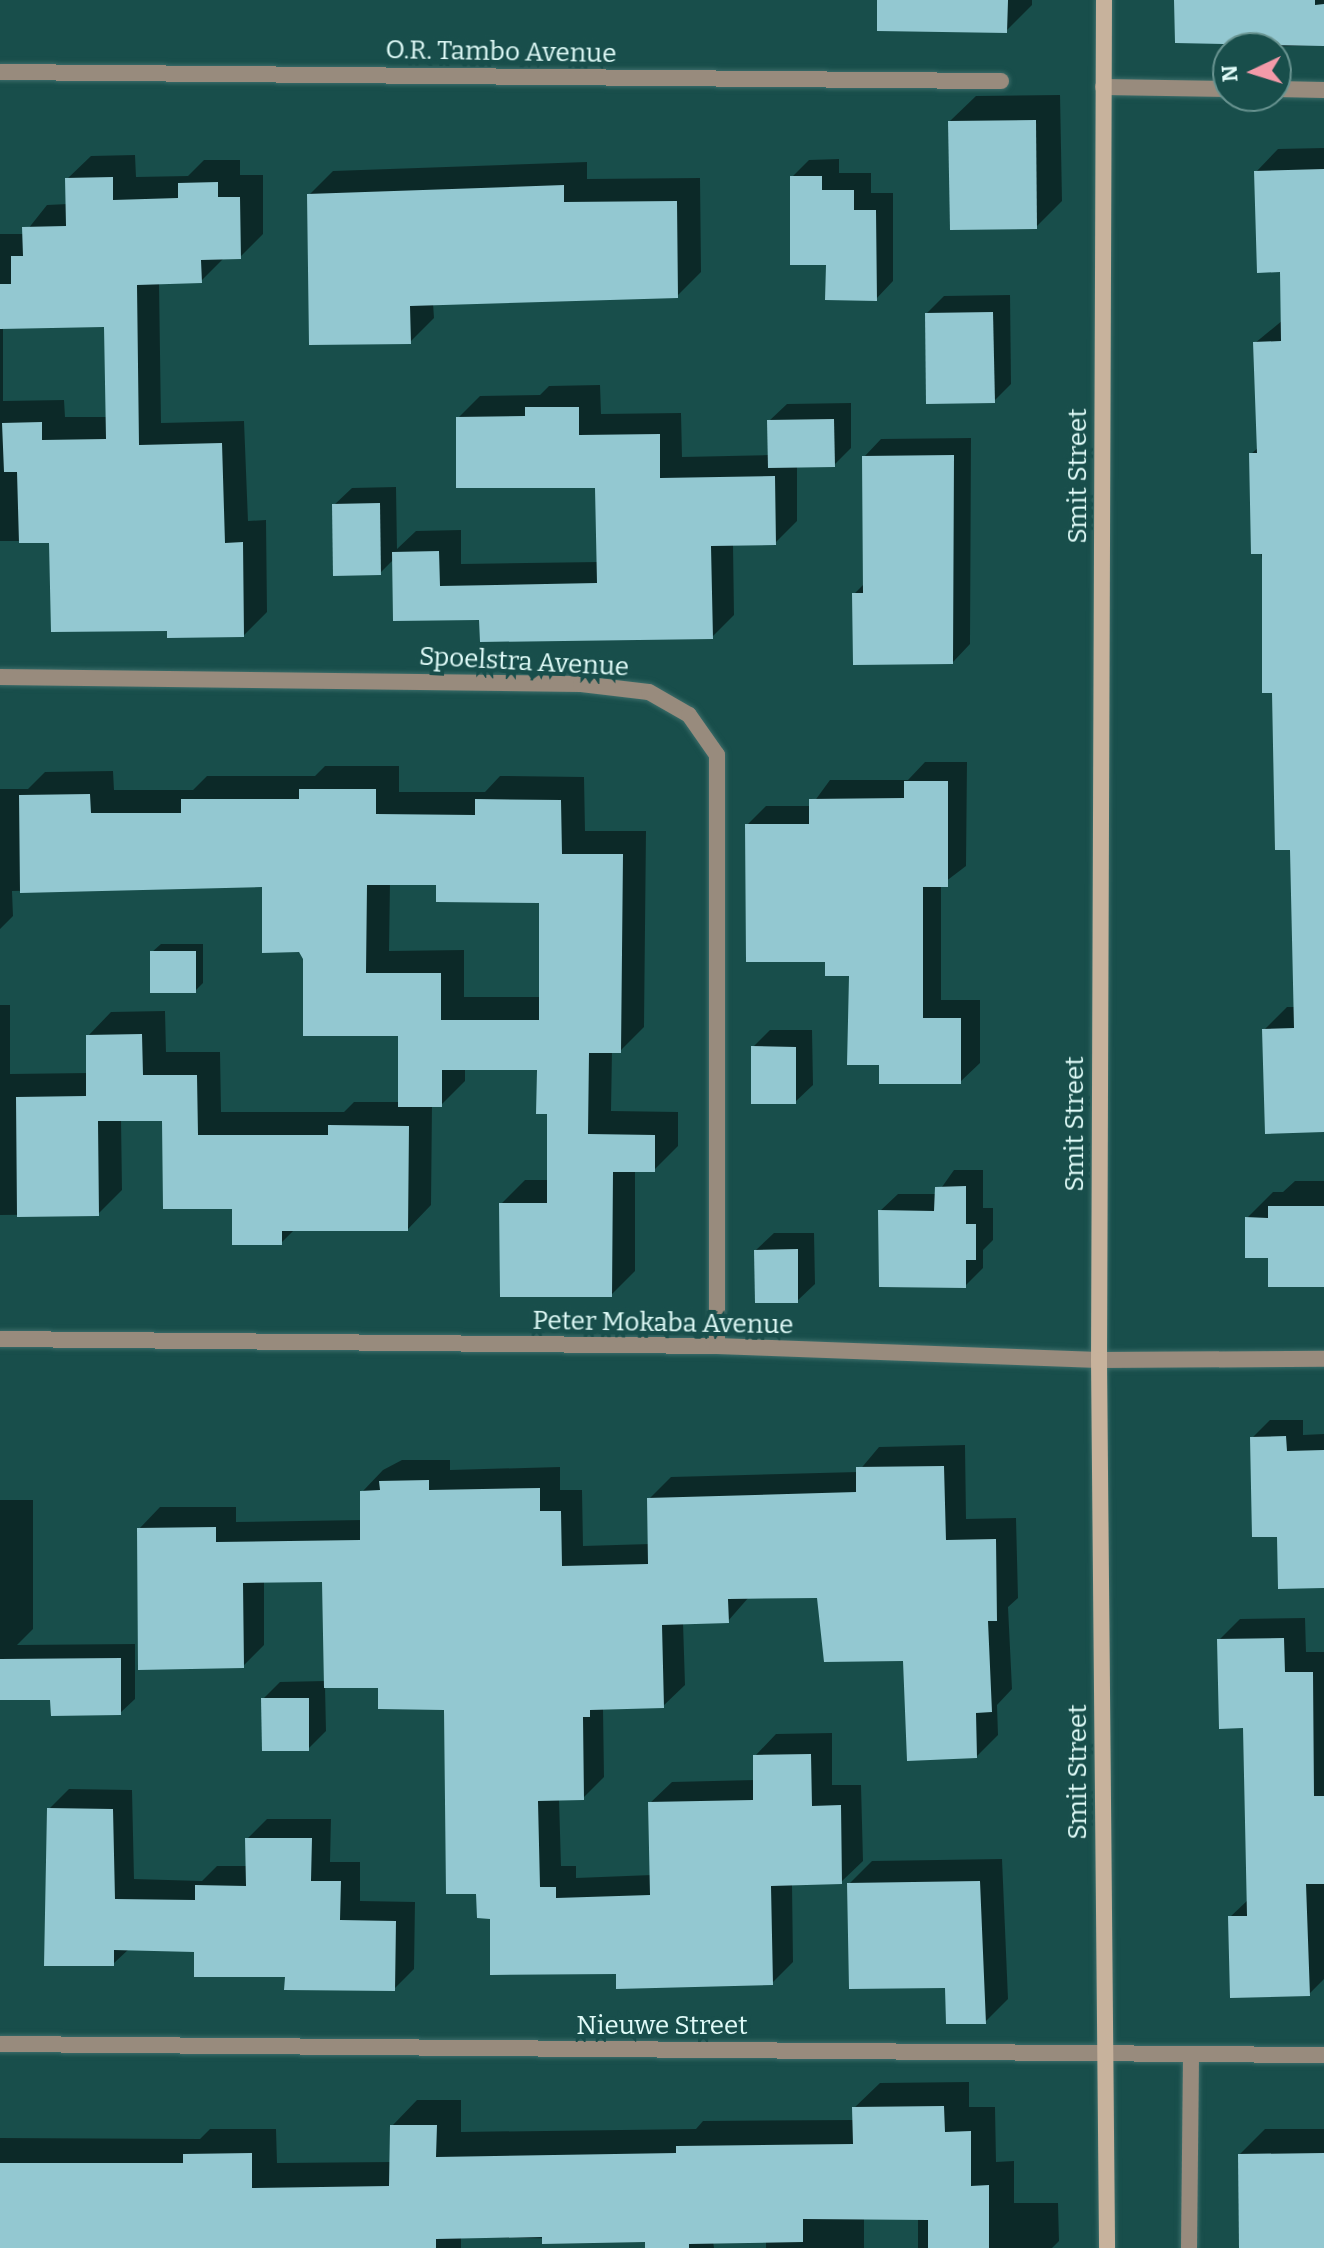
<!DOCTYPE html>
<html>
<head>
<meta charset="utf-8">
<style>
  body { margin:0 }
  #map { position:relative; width:1324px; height:2248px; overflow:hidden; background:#184e4b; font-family:Bitter,serif }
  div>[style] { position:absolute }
  .shadow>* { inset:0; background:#0007 }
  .building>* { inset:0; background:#93c8d1 }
  .roads { filter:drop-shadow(0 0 2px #3c6d6a) drop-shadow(0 0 2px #3c6d6a) }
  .lane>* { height:16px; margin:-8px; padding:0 8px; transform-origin:8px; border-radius:8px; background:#988b7d }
  .street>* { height:16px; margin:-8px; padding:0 8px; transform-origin:8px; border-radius:8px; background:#988b7d }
  .secondary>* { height:16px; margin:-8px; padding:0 8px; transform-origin:8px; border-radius:8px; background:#c7b29c }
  span { translate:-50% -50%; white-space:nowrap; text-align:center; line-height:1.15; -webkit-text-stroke:8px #184e4b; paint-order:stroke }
  .street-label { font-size:26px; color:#e0fbf8 }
  .north { position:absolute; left:1212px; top:32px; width:80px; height:80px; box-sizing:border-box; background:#184e4b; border:2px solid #689390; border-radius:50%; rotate:266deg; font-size:22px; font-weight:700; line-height:32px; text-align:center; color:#e0fbf8 }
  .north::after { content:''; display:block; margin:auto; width:28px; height:36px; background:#f39aa9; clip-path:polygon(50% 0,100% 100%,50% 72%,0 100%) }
</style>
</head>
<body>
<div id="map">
  <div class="shadow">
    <i style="clip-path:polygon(879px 0,1032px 0,1032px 5px,1006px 31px)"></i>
    <i style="clip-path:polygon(1176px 0,1324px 0,1324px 45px,1258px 47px,1258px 39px)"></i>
    <i style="clip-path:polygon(1060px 95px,1062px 201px,1036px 227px,950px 121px,976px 96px)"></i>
    <i style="clip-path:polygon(1324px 148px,1324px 1130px,1264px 1030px,1287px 1007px,1296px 1007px,1292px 848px,1251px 454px,1259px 447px,1255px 343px,1283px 320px,1282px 270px,1256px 172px,1278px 149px)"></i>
    <i style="clip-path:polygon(evenodd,135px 155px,136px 177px,188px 176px,204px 160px,240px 160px,240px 175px,263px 175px,263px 234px,240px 257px,224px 258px,201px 281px,159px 282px,161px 423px,244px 421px,248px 521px,266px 520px,267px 612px,244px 635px,169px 629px,51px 541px,0 541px,0 234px,24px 234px,47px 205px,68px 204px,67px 179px,91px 156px,135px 155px,106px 325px,107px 417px,65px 417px,64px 400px,3px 401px,3px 327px,106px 325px)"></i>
    <i style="clip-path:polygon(839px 159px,839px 173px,871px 173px,871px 193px,893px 193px,893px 281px,876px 299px,792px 177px,809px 160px)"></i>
    <i style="clip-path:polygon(587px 162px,587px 179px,700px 178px,701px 272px,677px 296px,433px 303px,434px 318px,410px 342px,309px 195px,333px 171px)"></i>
    <i style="clip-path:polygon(1010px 295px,1011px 384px,994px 401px,927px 313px,944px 296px)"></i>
    <i style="clip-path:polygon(600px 385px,601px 414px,681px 413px,682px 457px,770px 455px,769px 421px,787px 404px,851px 403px,851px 448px,834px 465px,797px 466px,797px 521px,775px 543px,733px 544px,734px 615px,712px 637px,481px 618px,394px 559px,380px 573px,334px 505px,352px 488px,396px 487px,397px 549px,416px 531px,461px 530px,461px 564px,599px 562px,597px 486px,458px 418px,480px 396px,540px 395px,549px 386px)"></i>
    <i style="clip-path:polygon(971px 438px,970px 644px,953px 662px,854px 594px,865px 583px,864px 457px,881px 439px)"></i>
    <i style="clip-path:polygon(925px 762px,967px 762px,966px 866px,941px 885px,941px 1000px,980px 1000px,980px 1063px,960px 1082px,881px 1063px,851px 973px,827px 960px,747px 825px,766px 806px,811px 806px,830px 780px,908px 780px)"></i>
    <i style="clip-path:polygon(evenodd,325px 766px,399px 766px,399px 792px,485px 792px,500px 776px,584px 777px,585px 831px,646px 831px,644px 1027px,620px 1051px,612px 1051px,611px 1111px,678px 1112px,678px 1146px,654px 1170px,635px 1170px,635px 1271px,611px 1295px,501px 1204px,525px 1180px,549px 1180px,549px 1112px,539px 1068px,465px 1068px,465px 1081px,441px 1105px,432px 1105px,431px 1205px,408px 1229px,295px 1229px,281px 1243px,234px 1207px,164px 1119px,121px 1119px,122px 1190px,98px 1214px,0 1215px,0 1005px,10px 1005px,10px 1074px,88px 1073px,88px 1036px,111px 1012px,165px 1011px,166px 1052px,220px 1052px,221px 1112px,344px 1112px,354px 1102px,400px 1102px,400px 1034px,305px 959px,264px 885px,12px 891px,13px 916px,0 929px,0 789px,28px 789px,45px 772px,113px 771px,114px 790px,193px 790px,207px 776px,315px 776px,325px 766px,390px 883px,438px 883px,541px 901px,541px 997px,464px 997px,464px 950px,389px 951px,390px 883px)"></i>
    <i style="clip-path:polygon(161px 944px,203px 944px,203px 983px,195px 991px,152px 952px)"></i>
    <i style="clip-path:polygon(770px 1030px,812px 1030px,813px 1085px,795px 1102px,753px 1047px)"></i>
    <i style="clip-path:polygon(954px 1170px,983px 1170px,983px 1208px,993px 1208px,993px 1240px,983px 1250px,983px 1268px,965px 1286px,880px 1211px,898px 1194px,937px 1194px)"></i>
    <i style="clip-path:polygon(1295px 1181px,1324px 1181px,1324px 1285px,1270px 1256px,1247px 1218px,1273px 1192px,1283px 1192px)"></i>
    <i style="clip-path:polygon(774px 1233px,814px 1233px,815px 1284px,797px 1301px,756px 1250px)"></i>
    <i style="clip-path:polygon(1270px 1420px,1303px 1420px,1303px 1435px,1324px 1434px,1324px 1586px,1279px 1535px,1252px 1438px)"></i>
    <i style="clip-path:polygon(965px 1445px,966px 1519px,1016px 1518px,1018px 1598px,1008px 1607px,1012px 1689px,997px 1705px,998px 1735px,977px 1756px,905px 1659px,818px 1596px,749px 1597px,728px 1621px,683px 1622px,685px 1685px,663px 1706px,603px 1708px,604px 1777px,583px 1798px,559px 1799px,561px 1866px,576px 1866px,576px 1878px,652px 1875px,650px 1803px,672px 1782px,755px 1780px,755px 1756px,776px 1734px,832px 1733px,832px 1785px,861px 1785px,863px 1861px,841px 1882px,792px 1884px,793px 1962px,772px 1983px,618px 1972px,492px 1917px,478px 1891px,446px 1708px,380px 1686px,325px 1686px,326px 1731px,308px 1749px,263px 1699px,280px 1682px,325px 1681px,324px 1580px,264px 1581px,264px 1645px,243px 1666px,139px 1529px,160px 1507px,236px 1507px,236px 1522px,362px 1520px,362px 1492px,383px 1470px,402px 1460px,450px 1460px,450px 1470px,560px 1467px,560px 1490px,582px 1490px,583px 1546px,650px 1544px,649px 1499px,671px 1477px,858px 1472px,879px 1447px)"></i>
    <i style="clip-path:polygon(0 1500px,33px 1500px,33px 1629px,17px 1645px,135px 1644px,135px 1699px,120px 1713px,52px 1698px,0 1698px)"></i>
    <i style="clip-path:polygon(1305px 1618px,1306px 1652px,1324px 1652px,1324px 1979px,1309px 1994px,1230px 1917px,1249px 1899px,1245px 1726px,1219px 1640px,1240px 1619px)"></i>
    <i style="clip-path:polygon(69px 1789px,132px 1790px,134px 1879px,202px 1881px,217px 1866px,248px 1866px,247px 1839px,267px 1819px,331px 1819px,330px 1862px,360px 1862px,360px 1901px,415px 1902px,414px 1969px,394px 1989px,287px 1975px,196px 1950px,129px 1949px,113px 1964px,49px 1809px)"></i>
    <i style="clip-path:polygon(1002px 1859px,1008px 1999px,985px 2022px,849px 1884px,872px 1861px)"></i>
    <i style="clip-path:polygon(969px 2082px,969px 2107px,995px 2107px,996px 2162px,1014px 2161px,1014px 2203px,1058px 2203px,1059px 2241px,1052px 2248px,918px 2248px,918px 2218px,864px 2218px,864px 2248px,766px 2248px,766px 2241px,713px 2241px,714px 2248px,647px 2248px,647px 2240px,461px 2237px,461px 2248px,0 2248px,0 2138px,200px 2139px,210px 2129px,276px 2129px,277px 2163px,392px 2162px,392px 2126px,417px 2100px,461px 2100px,461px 2132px,696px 2129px,703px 2121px,854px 2120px,854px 2108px,880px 2083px)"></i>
    <i style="clip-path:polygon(1265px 2129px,1324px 2129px,1324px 2248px,1241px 2248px,1240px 2154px)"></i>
  </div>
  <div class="building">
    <i style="clip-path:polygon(877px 0,1008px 0,1007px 33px,877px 31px)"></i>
    <i style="clip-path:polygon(1174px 0,1315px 0,1315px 5px,1324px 4px,1324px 46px,1175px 43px)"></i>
    <i style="clip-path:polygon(1036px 120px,1037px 229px,950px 230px,948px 121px)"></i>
    <i style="clip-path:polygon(1324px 169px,1324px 1132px,1265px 1134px,1262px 1029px,1294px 1028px,1290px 850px,1275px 850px,1272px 693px,1262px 693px,1262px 554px,1251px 554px,1249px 453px,1257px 453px,1253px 342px,1281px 341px,1280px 272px,1257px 273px,1254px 171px)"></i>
    <i style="clip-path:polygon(790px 176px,822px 176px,822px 190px,854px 190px,854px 210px,876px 210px,877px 301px,825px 300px,826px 265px,790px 265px)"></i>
    <i style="clip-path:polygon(113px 177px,113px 200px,178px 198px,178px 183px,218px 182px,218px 197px,240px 197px,241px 259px,201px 260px,202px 283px,137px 285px,139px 445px,222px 443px,225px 543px,243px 542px,244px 637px,167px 638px,167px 631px,51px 632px,49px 543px,19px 543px,17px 472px,4px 472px,2px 423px,42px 422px,42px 440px,106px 439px,104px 327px,0 329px,0 284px,11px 284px,11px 256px,23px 256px,22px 227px,66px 226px,65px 178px)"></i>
    <i style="clip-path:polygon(564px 185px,564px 202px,677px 201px,678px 298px,410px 306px,411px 344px,309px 345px,307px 194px)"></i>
    <i style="clip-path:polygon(993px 312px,995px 403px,926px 404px,925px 313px)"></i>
    <i style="clip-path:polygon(525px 407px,579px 407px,579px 435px,660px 434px,660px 478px,775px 476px,776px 545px,711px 546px,713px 639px,480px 642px,479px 620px,393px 621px,392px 552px,439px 551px,440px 586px,597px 583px,595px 488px,456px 488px,456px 417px,525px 416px)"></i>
    <i style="clip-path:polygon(834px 419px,835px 467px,768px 468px,767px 420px)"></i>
    <i style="clip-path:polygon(954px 455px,953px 664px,853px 665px,852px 593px,863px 593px,862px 456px)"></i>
    <i style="clip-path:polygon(380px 503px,381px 575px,333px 576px,332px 504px)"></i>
    <i style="clip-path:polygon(904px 781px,948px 781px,948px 887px,923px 887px,923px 1018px,961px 1018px,961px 1084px,879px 1084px,879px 1065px,847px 1065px,849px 976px,825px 976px,825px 962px,746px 962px,745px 824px,809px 824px,809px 799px,904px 798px)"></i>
    <i style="clip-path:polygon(evenodd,299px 789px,376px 789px,376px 814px,475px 815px,475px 799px,561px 800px,562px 854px,623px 854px,621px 1053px,589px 1053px,588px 1134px,655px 1135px,655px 1172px,613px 1172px,612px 1297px,500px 1297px,499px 1203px,547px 1203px,547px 1114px,536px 1114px,537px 1070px,442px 1070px,442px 1107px,398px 1107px,398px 1036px,303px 1036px,303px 959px,299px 952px,262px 953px,262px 887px,20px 893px,19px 795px,90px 794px,91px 813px,181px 813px,181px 799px,299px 799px,299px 789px,367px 885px,436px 885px,436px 902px,539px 903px,539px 1020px,441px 1020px,441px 973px,366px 973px,367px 885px)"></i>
    <i style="clip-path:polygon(150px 951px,196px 951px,196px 993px,150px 993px)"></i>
    <i style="clip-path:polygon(142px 1034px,143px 1075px,197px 1075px,198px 1135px,328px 1135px,328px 1125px,409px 1126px,408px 1231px,282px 1231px,282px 1245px,232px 1245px,232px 1209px,163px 1209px,162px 1121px,98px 1121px,99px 1216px,17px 1217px,16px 1097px,86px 1096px,86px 1035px)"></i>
    <i style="clip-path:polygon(751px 1046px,796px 1047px,796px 1104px,751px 1104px)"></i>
    <i style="clip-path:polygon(966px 1186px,966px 1224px,976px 1224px,976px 1260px,966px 1260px,966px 1288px,879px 1287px,878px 1210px,934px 1211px,935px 1187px)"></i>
    <i style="clip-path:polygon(1268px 1206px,1324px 1206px,1324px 1287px,1268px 1287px,1268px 1258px,1245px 1258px,1245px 1217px,1268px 1218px)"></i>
    <i style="clip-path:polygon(798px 1249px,798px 1303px,755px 1303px,754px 1250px)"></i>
    <i style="clip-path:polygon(1286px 1436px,1287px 1451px,1324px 1450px,1324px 1588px,1278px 1589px,1277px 1537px,1252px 1537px,1250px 1437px)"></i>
    <i style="clip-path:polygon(944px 1466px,946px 1540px,996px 1539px,997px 1621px,988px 1621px,992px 1712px,976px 1713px,977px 1758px,907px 1761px,903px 1661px,824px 1662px,817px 1598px,728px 1599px,729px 1623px,662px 1625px,664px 1708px,590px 1710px,590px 1717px,583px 1717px,584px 1800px,538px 1801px,540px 1887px,556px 1887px,556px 1898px,650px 1895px,648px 1802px,753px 1800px,753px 1755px,811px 1754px,812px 1806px,841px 1805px,842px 1884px,771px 1886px,773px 1985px,616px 1989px,616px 1974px,490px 1975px,490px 1919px,477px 1918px,476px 1894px,446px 1894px,444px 1710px,378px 1709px,378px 1688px,324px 1688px,322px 1582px,243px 1583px,244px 1668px,138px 1670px,137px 1528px,216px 1527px,216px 1542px,360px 1540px,360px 1491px,380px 1490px,379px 1481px,429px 1480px,429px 1490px,540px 1488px,540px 1511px,561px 1511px,562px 1566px,648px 1564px,647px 1498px,856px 1492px,856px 1467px)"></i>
    <i style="clip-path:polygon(1284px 1638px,1285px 1672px,1313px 1672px,1314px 1796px,1324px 1796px,1324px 1884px,1306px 1884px,1310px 1996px,1230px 1998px,1228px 1916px,1247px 1916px,1243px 1728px,1219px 1729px,1217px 1639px)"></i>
    <i style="clip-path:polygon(121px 1658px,121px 1715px,51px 1716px,50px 1700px,0 1700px,0 1659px)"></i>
    <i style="clip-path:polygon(261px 1698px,309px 1698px,309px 1751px,262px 1751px)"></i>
    <i style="clip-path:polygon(47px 1808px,113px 1809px,115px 1899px,195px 1900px,195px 1885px,246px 1886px,245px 1838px,312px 1838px,311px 1881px,341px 1881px,340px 1920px,396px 1921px,395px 1991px,284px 1990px,285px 1977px,194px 1977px,194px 1952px,114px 1950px,114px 1966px,44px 1966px)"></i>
    <i style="clip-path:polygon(980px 1881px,986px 2024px,946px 2024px,945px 1988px,849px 1989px,847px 1883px)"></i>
    <i style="clip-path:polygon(944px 2106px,945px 2132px,971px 2131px,971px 2186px,989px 2185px,989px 2248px,928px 2248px,928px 2220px,803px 2219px,803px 2242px,689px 2244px,689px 2248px,645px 2248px,645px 2242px,542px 2244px,542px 2237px,436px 2239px,436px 2248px,0 2248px,0 2163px,183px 2163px,183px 2154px,252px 2153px,252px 2188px,389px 2186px,390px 2125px,437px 2125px,436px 2157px,676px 2153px,676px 2146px,853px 2144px,852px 2107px)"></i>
    <i style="clip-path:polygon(1324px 2153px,1324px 2248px,1239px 2248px,1238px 2154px)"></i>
  </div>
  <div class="roads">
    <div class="lane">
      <i style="left:1189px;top:2248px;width:194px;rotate:-89.4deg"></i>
    </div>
    <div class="street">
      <i style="left:0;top:72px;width:1001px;rotate:0.52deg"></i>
      <i style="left:1103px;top:87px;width:125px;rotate:0.9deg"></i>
      <i style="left:1276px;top:89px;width:48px;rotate:1.2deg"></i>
      <i style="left:0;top:677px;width:581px;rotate:0.69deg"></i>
      <i style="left:581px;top:684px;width:68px;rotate:6.7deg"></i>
      <i style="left:649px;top:692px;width:46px;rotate:29.9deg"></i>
      <i style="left:689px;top:715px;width:49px;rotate:55deg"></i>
      <i style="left:717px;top:755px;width:591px;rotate:90deg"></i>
      <i style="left:0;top:1339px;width:717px;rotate:0.56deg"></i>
      <i style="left:717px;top:1346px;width:382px;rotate:2.1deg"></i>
      <i style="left:1099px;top:1360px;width:225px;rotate:-0.3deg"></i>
      <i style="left:0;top:2044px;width:1324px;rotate:0.48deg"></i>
    </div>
    <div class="secondary">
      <i style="left:1104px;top:0;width:1360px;rotate:90.21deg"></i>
      <i style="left:1099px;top:1360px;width:888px;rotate:89.48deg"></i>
    </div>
  </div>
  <div class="street-label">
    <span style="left:501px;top:52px;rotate:1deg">O.R. Tambo Avenue</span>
    <span style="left:1078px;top:476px;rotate:-90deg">Smit Street</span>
    <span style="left:524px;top:662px;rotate:3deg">Spoelstra Avenue</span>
    <span style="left:1075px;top:1124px;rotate:-90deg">Smit Street</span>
    <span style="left:663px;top:1323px;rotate:1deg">Peter Mokaba Avenue</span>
    <span style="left:1078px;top:1772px;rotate:-90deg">Smit Street</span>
    <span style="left:662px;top:2026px">Nieuwe Street</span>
  </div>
  <div class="north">N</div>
</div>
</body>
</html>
